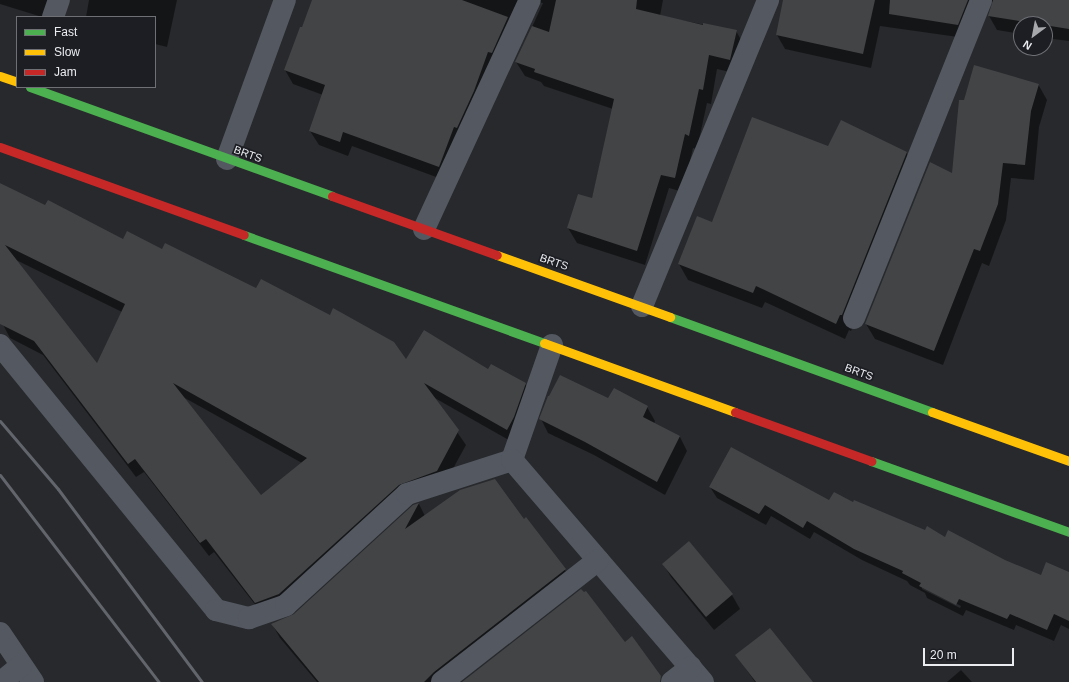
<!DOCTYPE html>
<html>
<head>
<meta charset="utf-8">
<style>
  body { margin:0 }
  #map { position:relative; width:1069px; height:682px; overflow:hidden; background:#27292c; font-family:Helvetica,sans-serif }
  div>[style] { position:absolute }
  .shadow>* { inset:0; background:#0007 }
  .building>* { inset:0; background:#424446 }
  .street>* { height:22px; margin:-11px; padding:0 11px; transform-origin:11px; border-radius:11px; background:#545861 }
  .fast>* { height:9px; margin:-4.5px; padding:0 4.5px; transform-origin:4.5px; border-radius:4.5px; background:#4caf50 }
  .slow>* { height:9px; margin:-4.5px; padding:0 4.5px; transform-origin:4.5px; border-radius:4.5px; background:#ffc107 }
  .jam>* { height:9px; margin:-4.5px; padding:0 4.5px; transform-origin:4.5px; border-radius:4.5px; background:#c62828 }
  .rail>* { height:3px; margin:-1.5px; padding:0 1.5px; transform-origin:1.5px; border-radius:1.5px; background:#63656c }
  span { translate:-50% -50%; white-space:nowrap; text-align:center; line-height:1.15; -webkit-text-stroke:3.5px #1c1e24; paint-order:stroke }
  .street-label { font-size:11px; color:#eaecf0 }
  .legend { position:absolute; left:16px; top:16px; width:140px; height:72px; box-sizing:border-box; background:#1c1e24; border:1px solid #6e7076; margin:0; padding:5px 7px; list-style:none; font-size:12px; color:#eaecf0 }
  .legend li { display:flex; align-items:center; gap:8px; height:20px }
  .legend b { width:20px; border:1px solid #6e7076 }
  .north { position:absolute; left:1013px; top:16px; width:40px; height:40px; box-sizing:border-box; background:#1c1e24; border:1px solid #6e7076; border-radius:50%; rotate:212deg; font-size:11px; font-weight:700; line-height:16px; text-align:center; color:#eaecf0 }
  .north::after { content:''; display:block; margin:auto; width:14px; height:18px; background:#a6a8ab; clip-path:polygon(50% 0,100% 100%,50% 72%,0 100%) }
  .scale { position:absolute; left:923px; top:648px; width:91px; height:18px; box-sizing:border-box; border:2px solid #eaecf0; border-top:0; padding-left:5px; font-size:12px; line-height:14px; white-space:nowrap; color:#eaecf0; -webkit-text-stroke:3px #1c1e24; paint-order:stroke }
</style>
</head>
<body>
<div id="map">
  <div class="shadow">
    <i style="clip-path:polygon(0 0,56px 0,50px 17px,42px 17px,0 4px)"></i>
    <i style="clip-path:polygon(89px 0,177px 0,167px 47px,155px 44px,155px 17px,86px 17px)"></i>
    <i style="clip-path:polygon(313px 0,663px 0,660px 16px,736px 31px,744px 45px,738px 74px,717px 69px,711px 104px,707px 103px,697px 149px,693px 148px,683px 192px,669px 188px,645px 265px,577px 243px,568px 228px,592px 199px,613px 109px,544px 86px,541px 82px,525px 76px,516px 62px,543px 3px,537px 2px,447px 181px,352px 146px,348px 156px,319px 145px,310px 131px,323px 95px,293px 84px,285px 70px)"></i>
    <i style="clip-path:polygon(788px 0,1069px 0,1069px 41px,1045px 38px,1045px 24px,1021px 24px,1021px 34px,997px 30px,989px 16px,993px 2px,987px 1px,965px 38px,880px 26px,871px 68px,785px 49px,777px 35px,783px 5px)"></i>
    <i style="clip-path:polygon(1038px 84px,1047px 100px,1039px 127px,1034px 180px,1011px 178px,1006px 220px,989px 266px,982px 263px,943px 365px,875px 339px,866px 324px,953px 175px)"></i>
    <i style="clip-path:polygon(829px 147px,906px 152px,915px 168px,851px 331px,849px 330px,845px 339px,765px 302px,762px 308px,688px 280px,679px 264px,713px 223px)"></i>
    <i style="clip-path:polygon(evenodd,0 183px,46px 207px,123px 240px,163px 251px,406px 360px,489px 371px,525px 384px,533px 398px,514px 443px,433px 397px,466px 445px,444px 485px,407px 498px,264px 616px,214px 552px,209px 556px,144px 472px,136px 477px,43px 355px,10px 338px,0 319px,0 183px,14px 259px,122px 312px,97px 364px,14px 259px,0 183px,183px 397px,302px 463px,261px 496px,183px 397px)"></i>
    <i style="clip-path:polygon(609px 400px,647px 407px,655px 421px,654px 424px,680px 437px,687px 451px,665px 495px,594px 455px,548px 433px,541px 419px)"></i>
    <i style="clip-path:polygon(evenodd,710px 487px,853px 504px,1041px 576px,1069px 574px,1069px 629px,1061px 625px,1054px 641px,1016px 625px,1014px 630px,966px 610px,963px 616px,927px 598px,925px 593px,910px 585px,907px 581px,862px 560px,814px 532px,810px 539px,771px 516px,766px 525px,717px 498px,710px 487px,922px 586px,961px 606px,960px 608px,922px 589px,922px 586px)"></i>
    <i style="clip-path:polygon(419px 504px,425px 516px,524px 520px,526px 519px,565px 570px,573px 584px,447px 682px,317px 682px,280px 638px,272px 624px,295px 615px,414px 506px)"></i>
    <i style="clip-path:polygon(689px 542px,732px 595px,740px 609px,714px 630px,671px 577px,663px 564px)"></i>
    <i style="clip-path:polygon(737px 656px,811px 682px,755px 682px)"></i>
    <i style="clip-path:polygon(961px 670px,972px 682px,947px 682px)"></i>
  </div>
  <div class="building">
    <i style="clip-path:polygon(312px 0,462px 0,508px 17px,492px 53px,488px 52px,474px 91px,457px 128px,454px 127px,439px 167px,343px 132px,340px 142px,309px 131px,325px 85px,284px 70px,300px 27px,302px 27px)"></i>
    <i style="clip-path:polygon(556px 0,637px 0,636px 9px,703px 25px,703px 23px,737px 30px,730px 60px,709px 55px,703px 90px,699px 89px,689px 136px,685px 134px,675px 178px,661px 175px,637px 251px,567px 228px,578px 194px,592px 198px,614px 99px,534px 72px,535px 69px,515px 62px,532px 26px,549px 32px)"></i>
    <i style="clip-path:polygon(783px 0,875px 0,863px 54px,776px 35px)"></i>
    <i style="clip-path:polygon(890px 0,968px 0,958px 25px,889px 14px)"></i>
    <i style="clip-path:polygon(993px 0,1069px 0,1069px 29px,988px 16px)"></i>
    <i style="clip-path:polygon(974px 65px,1039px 84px,1031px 111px,1025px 165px,1003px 163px,998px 204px,980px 251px,974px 249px,934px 351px,865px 324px,930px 162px,952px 173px,959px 100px,964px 100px)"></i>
    <i style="clip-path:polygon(752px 117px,828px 146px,841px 120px,907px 152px,842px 315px,840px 315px,836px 324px,756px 286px,753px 293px,678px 264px,697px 216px,712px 222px)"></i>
    <i style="clip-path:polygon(evenodd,0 183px,45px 205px,48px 200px,123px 239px,127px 231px,162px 249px,165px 243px,256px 288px,261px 279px,330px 315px,333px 308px,394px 342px,406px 359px,424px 330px,488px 369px,491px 364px,526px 383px,514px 417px,507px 430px,424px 383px,459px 430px,437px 471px,399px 485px,279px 594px,255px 603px,206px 539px,200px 543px,135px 459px,128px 464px,34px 341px,0 324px,0 183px,5px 245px,125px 304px,97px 363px,5px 245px,0 183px,173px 383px,307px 458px,261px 495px,173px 383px)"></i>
    <i style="clip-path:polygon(560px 375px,608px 398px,614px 388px,648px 406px,643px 417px,680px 436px,657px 482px,585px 442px,539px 419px,548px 396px,549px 396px)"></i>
    <i style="clip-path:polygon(731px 447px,829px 500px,834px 492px,853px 502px,854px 500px,925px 530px,927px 526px,945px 537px,948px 530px,1005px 560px,1041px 575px,1046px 562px,1069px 572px,1069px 621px,1054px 614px,1047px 630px,1010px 614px,1007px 619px,959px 599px,956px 605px,919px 586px,921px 583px,902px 573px,903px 571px,854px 549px,807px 521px,803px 528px,765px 505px,759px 514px,709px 487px)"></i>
    <i style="clip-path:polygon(495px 479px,524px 519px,526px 517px,566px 569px,434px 672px,424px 682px,319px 682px,271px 624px,294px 614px,413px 505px,419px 503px,405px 529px,460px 490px)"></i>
    <i style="clip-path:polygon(689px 541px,733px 594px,706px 617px,662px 564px)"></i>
    <i style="clip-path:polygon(581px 589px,584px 592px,586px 591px,625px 642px,632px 636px,661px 676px,660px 682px,462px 682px)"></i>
    <i style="clip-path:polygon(770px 628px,813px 682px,756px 682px,735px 655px)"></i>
  </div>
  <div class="street">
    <i style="left:53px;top:17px;width:18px;rotate:-71deg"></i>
    <i style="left:227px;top:159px;width:169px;rotate:-70deg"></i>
    <i style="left:424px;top:229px;width:252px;rotate:-65.2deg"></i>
    <i style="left:642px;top:306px;width:331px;rotate:-67.6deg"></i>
    <i style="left:854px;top:318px;width:342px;rotate:-68.2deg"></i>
    <i style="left:0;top:345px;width:342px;rotate:50.8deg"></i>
    <i style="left:216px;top:610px;width:34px;rotate:14deg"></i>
    <i style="left:249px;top:618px;width:39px;rotate:-19deg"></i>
    <i style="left:286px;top:605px;width:164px;rotate:-42.5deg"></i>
    <i style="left:407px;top:494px;width:110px;rotate:-17.9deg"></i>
    <i style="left:552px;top:345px;width:122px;rotate:109.2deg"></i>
    <i style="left:512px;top:460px;width:293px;rotate:49.3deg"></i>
    <i style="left:0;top:633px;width:59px;rotate:56deg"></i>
    <i style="left:1px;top:682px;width:26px;rotate:-39deg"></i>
    <i style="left:442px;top:682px;width:198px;rotate:-38deg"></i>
    <i style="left:672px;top:682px;width:24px;rotate:-38deg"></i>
  </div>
  <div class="fast">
    <i style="left:30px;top:87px;width:321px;rotate:19.8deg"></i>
    <i style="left:244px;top:235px;width:319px;rotate:19.8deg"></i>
    <i style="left:670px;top:317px;width:279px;rotate:19.9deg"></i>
    <i style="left:871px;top:461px;width:210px;rotate:19.7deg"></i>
  </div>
  <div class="slow">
    <i style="left:0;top:76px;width:18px;rotate:19deg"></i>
    <i style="left:497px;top:255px;width:184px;rotate:19.7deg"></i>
    <i style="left:544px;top:343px;width:203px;rotate:19.9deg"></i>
    <i style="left:932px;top:412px;width:145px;rotate:19.7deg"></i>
  </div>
  <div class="jam">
    <i style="left:0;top:147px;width:259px;rotate:19.8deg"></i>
    <i style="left:332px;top:196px;width:175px;rotate:19.7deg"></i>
    <i style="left:735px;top:412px;width:145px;rotate:19.8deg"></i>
  </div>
  <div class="rail">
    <i style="left:0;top:421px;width:89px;rotate:49.5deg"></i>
    <i style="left:58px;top:489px;width:241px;rotate:53.3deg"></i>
    <i style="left:0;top:475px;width:261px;rotate:52.5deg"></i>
  </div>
  <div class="street-label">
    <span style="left:248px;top:154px;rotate:20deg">BRTS</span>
    <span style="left:554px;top:262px;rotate:19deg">BRTS</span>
    <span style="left:859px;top:372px;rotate:20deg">BRTS</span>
  </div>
  <ul class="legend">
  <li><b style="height:5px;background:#4caf50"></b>Fast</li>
  <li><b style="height:5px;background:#ffc107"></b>Slow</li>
  <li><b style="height:5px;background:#c62828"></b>Jam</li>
  </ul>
  <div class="north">N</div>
  <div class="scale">20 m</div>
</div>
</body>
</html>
